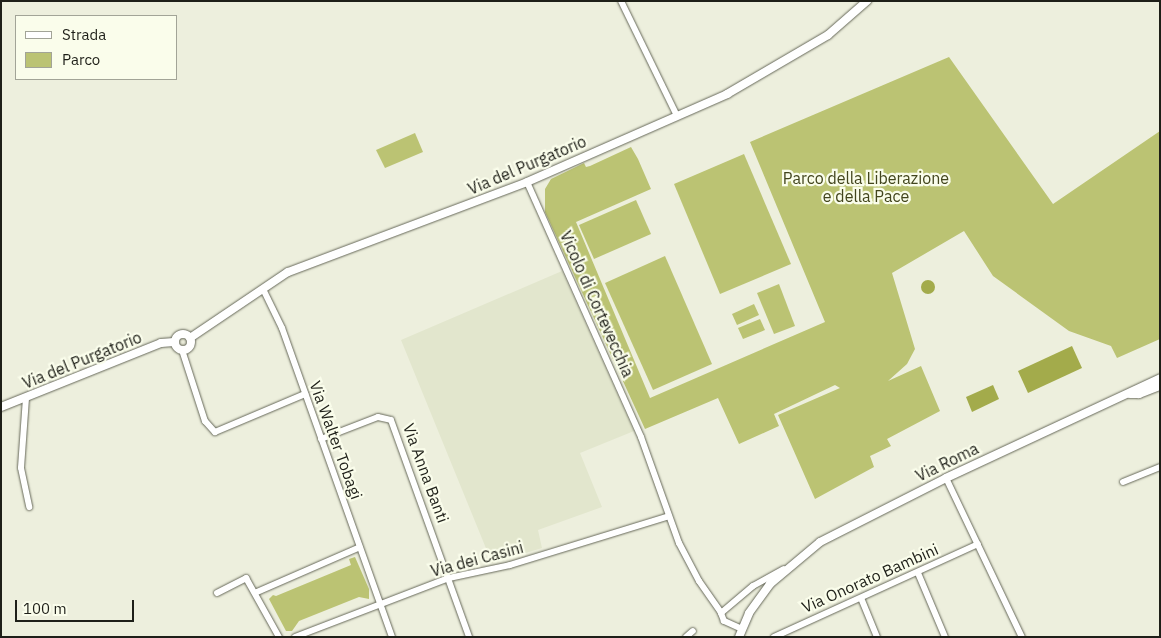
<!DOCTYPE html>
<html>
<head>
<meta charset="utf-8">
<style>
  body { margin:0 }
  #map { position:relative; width:1161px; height:638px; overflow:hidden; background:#edefdd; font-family:"IBM Plex Sans",sans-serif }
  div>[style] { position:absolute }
  .built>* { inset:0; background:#e2e6cd }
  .green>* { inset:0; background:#bbc373 }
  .water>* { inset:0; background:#a3ab4b }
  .round { border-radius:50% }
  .roads { filter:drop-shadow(0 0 1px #666859) drop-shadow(0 0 1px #666859) }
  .minor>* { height:6px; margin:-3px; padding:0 3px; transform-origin:3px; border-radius:3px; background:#fff }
  .tertiary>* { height:8px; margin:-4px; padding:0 4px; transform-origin:4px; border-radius:4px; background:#fff }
  .tertiary>.ring { margin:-4px; padding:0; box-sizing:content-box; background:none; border:8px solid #fff; border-radius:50% }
  span { translate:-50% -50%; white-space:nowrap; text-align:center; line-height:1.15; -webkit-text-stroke:4.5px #fafdeb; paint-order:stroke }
  .street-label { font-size:16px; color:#1e1f18 }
  .park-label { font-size:16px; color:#42451d }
  .frame { position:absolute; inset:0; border:2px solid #1e1f18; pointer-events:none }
  .legend { position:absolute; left:15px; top:15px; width:162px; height:65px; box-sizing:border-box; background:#fafdeb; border:1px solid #a2a497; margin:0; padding:6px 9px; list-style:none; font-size:15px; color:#1e1f18 }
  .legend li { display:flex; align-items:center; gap:10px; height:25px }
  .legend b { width:25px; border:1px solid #a2a497 }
  .scale { position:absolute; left:15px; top:600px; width:119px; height:22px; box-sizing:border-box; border:2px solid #1e1f18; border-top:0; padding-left:6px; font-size:15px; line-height:18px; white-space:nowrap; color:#1e1f18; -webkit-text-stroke:4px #fafdeb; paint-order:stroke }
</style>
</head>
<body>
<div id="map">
  <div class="built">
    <i style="clip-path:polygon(562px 271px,634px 431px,580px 453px,602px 507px,538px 530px,542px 548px,492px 563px,401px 340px)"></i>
  </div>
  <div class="green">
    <i style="clip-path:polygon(949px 57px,1053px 204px,1160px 131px,1160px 339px,1117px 358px,1111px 346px,1069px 331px,993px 276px,964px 231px,892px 273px,915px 349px,907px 364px,888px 381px,921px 366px,940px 411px,887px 439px,891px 446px,870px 456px,874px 467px,815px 499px,778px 415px,840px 388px,835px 385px,774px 414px,779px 426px,739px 444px,718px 398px,645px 429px,545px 212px,545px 189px,551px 179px,584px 163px,586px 167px,590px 166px,631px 147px,638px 159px,651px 189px,576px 222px,650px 398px,825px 322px,750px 142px)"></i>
    <i style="clip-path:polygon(415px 133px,423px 152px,385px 168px,376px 150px)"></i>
    <i style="clip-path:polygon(744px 154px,791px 264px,720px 294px,674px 184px)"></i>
    <i style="clip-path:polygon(636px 200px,651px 234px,594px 259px,579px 225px)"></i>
    <i style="clip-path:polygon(665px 256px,712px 364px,653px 390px,605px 283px)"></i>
    <i style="clip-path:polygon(779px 284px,795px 326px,774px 334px,757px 293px)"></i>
    <i style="clip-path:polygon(754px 304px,759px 315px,737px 325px,732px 314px)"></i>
    <i style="clip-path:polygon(760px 319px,765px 330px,743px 339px,738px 328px)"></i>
    <i style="clip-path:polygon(355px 557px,369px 589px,369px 599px,359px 597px,299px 621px,292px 631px,286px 631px,269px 599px,273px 595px,276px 596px,351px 565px,349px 559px)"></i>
  </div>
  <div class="water">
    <i class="round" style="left:921px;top:280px;width:14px;height:14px"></i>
    <i style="clip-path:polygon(1072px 346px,1082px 368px,1028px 393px,1018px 371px)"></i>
    <i style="clip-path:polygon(993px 385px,999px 399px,972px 412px,966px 397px)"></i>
  </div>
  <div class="roads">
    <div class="minor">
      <i style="left:621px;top:1px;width:128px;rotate:64deg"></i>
      <i style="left:527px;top:182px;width:279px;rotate:65.9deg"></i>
      <i style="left:641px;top:437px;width:113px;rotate:70.3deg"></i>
      <i style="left:679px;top:543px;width:43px;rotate:62.2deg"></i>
      <i style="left:699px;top:581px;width:39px;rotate:55deg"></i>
      <i style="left:263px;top:289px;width:43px;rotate:64deg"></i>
      <i style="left:282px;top:328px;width:328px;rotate:70.4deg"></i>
      <i style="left:182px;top:350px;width:75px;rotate:72.1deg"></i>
      <i style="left:205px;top:421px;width:15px;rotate:48deg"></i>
      <i style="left:215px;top:432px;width:98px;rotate:-22.9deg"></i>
      <i style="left:26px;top:398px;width:70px;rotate:94.1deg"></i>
      <i style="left:21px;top:468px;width:40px;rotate:78deg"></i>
      <i style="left:321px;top:439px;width:61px;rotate:-21.1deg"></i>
      <i style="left:378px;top:417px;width:13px;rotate:13deg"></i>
      <i style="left:391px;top:420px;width:231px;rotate:70.2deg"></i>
      <i style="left:946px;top:478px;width:176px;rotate:64.5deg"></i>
      <i style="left:1123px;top:482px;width:40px;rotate:-22deg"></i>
      <i style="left:918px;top:573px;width:69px;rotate:67.1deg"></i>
      <i style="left:257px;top:592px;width:112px;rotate:-23.6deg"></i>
      <i style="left:217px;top:593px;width:33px;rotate:-27deg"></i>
      <i style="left:246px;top:578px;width:68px;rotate:60.8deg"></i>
      <i style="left:861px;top:598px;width:42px;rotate:67.7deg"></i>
      <i style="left:742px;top:629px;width:20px;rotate:-156deg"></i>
      <i style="left:724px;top:621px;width:9px;rotate:-111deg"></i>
      <i style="left:721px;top:613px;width:42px;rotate:-40.2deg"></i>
      <i style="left:753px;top:586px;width:35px;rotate:-29deg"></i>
      <i style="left:295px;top:637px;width:165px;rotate:-21deg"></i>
      <i style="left:449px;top:578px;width:62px;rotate:-12deg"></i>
      <i style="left:510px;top:565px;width:166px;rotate:-17.1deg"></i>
      <i style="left:686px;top:637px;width:9px;rotate:-41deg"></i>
      <i style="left:774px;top:637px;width:224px;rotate:-24.5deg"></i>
    </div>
    <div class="tertiary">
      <i class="ring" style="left:175px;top:334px;width:8px;height:8px"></i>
      <i style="left:190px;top:338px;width:118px;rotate:-34deg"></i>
      <i style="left:288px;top:272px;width:255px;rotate:-20.6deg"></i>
      <i style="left:527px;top:182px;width:219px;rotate:-23.7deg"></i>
      <i style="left:727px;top:94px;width:117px;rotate:-30.3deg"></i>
      <i style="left:828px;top:35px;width:52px;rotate:-41.1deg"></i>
      <i style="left:1130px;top:394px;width:9px"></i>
      <i style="left:1139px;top:394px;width:22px;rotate:-21deg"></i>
      <i style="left:1px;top:407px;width:172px;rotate:-21.8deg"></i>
      <i style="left:161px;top:343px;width:13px;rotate:-4deg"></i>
      <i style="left:739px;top:637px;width:26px;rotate:-67deg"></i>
      <i style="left:749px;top:613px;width:36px;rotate:-54deg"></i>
      <i style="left:770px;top:584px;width:65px;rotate:-40deg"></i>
      <i style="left:820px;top:542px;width:141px;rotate:-26.9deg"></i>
      <i style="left:946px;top:478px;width:236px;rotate:-25deg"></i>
    </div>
  </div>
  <div class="street-label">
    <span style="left:527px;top:165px;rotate:-23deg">Via del Purgatorio</span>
    <span style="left:597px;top:304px;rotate:66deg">Vicolo di Cortevecchia</span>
    <span style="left:82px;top:360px;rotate:-22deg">Via del Purgatorio</span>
    <span style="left:336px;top:440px;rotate:70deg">Via Walter Tobagi</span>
    <span style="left:947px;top:462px;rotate:-26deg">Via Roma</span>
    <span style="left:426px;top:473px;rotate:70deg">Via Anna Banti</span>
    <span style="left:477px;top:559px;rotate:-15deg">Via dei Casini</span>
    <span style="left:870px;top:578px;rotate:-24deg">Via Onorato Bambini</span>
  </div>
  <div class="park-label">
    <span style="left:866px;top:187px">Parco della Liberazione<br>e della Pace</span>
  </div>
  <div class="frame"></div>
  <ul class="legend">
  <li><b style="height:6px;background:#fff"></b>Strada</li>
  <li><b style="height:14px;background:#bbc373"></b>Parco</li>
  </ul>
  <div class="scale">100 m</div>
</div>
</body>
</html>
